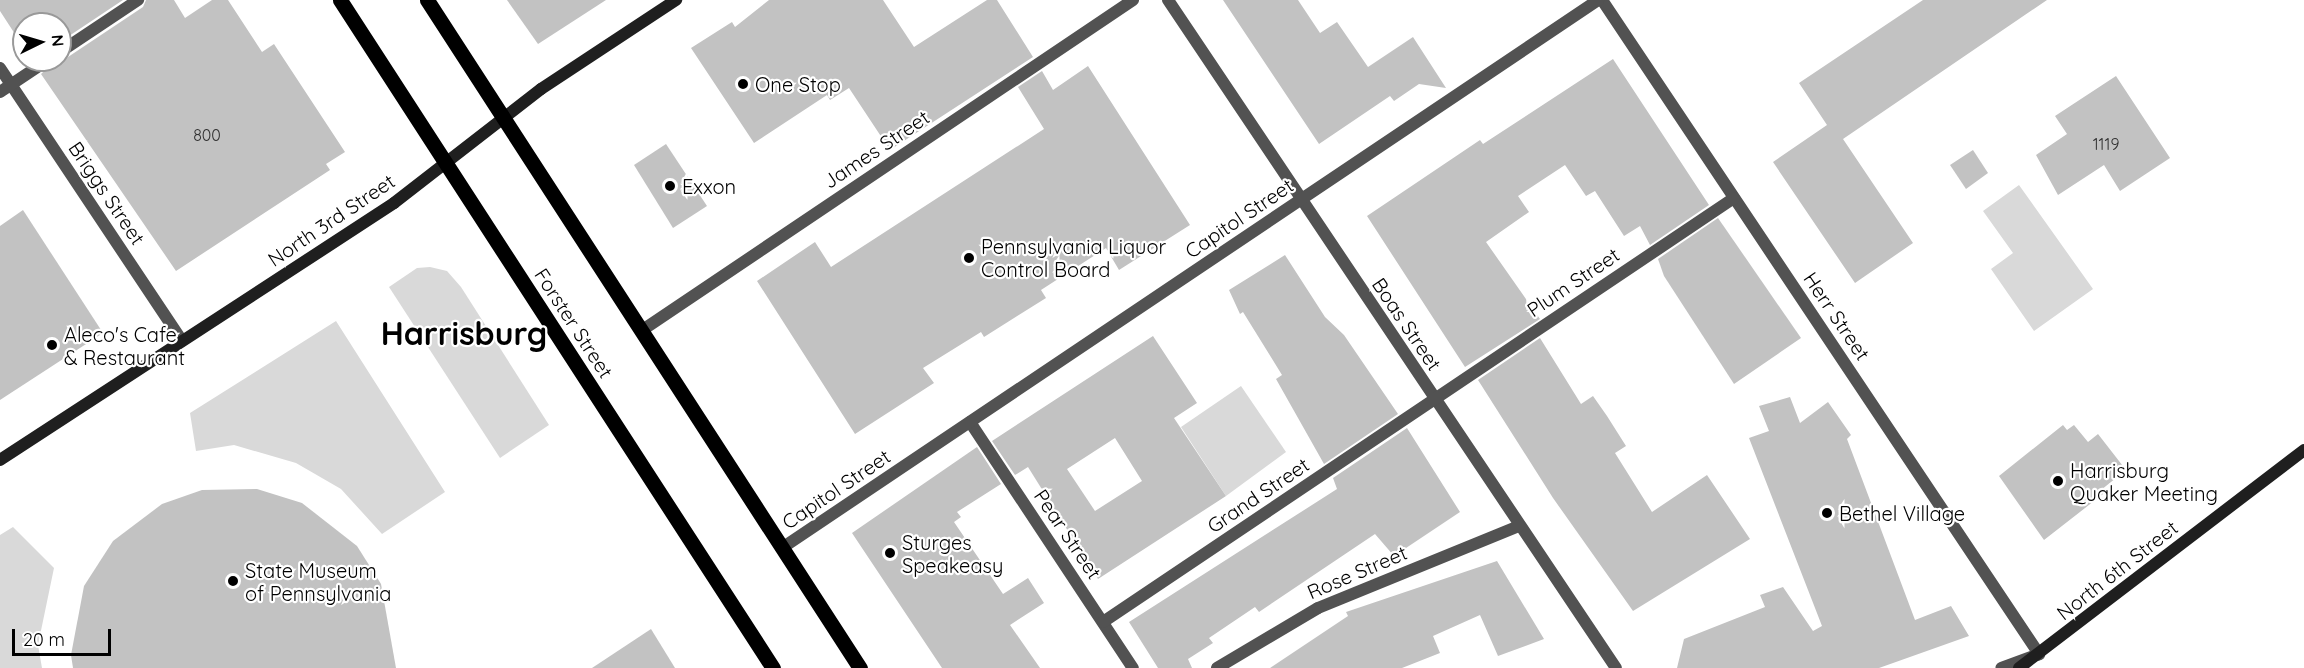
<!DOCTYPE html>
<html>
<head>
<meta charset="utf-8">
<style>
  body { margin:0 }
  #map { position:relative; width:2304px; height:668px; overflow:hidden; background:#fff; font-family:Quicksand,sans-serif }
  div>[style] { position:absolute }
  .green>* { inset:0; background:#d9d9d9 }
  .building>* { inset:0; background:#c2c2c2 }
  .street>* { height:12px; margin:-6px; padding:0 6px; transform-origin:6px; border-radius:6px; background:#525252 }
  .secondary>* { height:12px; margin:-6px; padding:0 6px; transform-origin:6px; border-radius:6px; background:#1f1f1f }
  .primary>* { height:15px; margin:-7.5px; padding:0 7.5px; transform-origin:7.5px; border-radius:7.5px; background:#000 }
  .dots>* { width:16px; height:16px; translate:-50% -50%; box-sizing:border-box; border:3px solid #fff; border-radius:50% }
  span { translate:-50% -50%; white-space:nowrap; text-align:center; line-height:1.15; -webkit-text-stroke:4.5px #fff; paint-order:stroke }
  .number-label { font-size:16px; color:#303030 }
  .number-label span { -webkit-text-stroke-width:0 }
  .poi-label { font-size:20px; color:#000 }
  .left { translate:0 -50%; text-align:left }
  .street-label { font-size:20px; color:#000 }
  .town-label { font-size:32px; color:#000; font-weight:700 }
  .north { position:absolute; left:12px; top:12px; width:60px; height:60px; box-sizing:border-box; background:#fff; border:2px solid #999; border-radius:50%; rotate:85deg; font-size:16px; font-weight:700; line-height:24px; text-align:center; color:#000 }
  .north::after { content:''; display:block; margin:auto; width:21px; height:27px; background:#000; clip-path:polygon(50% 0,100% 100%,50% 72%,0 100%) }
  .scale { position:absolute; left:12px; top:629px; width:99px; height:27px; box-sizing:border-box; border:3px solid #000; border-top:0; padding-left:8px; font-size:18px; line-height:21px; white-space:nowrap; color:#000; -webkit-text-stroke:4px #fff; paint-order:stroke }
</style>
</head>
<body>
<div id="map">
  <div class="green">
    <i style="clip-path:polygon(2019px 185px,2093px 289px,2034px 331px,1991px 269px,2013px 253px,1983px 211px)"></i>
    <i style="clip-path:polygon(430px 267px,447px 271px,461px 287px,549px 425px,500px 458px,389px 287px,417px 268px)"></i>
    <i style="clip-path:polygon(336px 321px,445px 492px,382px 534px,341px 489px,296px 463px,234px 445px,196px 451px,190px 413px)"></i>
    <i style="clip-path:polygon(1241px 386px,1286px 452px,1226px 496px,1181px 427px)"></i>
    <i style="clip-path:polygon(13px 527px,54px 568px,38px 645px,42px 668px,0 668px,0 535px)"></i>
  </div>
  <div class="building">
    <i style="clip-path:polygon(0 0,123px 0,60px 42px,60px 24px,24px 24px,24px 48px,0 11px)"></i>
    <i style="clip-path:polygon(146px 0,174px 0,185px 18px,212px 0,228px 0,262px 52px,274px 44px,345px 152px,326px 164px,330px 170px,176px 271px,41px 74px,56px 60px,65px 59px,143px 7px)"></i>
    <i style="clip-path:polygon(507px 0,606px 0,538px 44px)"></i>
    <i style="clip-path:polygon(769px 0,883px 0,914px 47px,987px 0,997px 0,1033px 57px,890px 150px,849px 88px,830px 100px,827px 95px,754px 143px,691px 48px,732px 22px,735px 27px)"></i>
    <i style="clip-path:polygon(1223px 0,1298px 0,1320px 33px,1337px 22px,1368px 67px,1413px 37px,1446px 88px,1419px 84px,1394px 101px,1390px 96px,1319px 144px)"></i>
    <i style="clip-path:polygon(1923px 0,2047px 0,1843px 139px,1913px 243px,1855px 283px,1773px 162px,1827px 125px,1799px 83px)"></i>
    <i style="clip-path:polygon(1613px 59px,1709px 205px,1650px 245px,1640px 226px,1624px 236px,1595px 191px,1586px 196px,1565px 165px,1518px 196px,1529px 212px,1486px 242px,1540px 319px,1465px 367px,1367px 216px,1480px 140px,1483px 144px)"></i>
    <i style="clip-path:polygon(1088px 66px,1190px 225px,1119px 270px,1106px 248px,1041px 290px,1046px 298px,984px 337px,981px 332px,923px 368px,934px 383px,855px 434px,757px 281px,815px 242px,831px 267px,1044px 129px,1018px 87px,1042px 71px,1053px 90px)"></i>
    <i style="clip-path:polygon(2116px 76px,2170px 158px,2120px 191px,2104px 165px,2058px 195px,2036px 155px,2067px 134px,2055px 116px)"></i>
    <i style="clip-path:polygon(666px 144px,707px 206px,673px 228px,634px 165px)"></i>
    <i style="clip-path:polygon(1973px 150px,1988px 173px,1966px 189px,1950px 165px)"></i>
    <i style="clip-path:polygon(23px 210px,103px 333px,0 400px,0 226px)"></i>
    <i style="clip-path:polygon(1718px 218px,1801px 338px,1734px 384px,1664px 276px,1658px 259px)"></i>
    <i style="clip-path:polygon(1285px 255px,1325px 317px,1344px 335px,1398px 414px,1324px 464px,1276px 379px,1282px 375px,1243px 312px,1240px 314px,1229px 290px)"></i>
    <i style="clip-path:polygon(evenodd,1153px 336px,1197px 403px,1174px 418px,1226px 496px,1098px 579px,1028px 467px,1015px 475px,992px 441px,1153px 336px,1115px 438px,1142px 481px,1095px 511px,1067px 469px,1115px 438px)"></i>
    <i style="clip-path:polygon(1540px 338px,1581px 404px,1593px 396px,1607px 416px,1626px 446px,1615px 453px,1652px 512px,1707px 475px,1750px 539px,1633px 611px,1553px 498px,1478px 380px)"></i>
    <i style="clip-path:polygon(1790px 397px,1800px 423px,1828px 402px,1851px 435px,1847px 439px,1915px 620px,1951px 606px,1969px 636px,1879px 668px,1677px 668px,1684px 639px,1765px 607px,1760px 595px,1783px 587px,1813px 631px,1822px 626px,1749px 438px,1769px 431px,1759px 406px)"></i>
    <i style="clip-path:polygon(2063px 425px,2067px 430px,2074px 425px,2088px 442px,2098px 434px,2126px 470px,2101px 490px,2103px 494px,2044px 540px,1999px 476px)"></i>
    <i style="clip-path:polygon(1407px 428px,1460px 512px,1394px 556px,1375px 534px,1259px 612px,1255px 607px,1209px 638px,1213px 643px,1188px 659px,1192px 668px,1158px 668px,1129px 622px,1337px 489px,1333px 478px)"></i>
    <i style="clip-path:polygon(977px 447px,1001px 484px,957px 512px,961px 517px,954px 522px,1003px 594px,1028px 578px,1044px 603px,1010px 625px,1040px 668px,942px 668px,852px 533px)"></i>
    <i style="clip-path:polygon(257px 489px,302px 503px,357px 546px,381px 584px,396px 668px,73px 668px,71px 655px,84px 586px,113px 541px,162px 504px,202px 490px)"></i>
    <i style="clip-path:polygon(1497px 561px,1544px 639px,1498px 656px,1480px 615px,1433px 636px,1440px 653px,1402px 668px,1270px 668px,1348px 616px,1346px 612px)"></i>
    <i style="clip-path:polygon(651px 629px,675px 668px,592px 668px)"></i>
  </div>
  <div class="street">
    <i style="left:1168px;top:0;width:804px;rotate:56.15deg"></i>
    <i style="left:1602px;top:0;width:787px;rotate:56.25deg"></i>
    <i style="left:2039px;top:654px;width:40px;rotate:159.8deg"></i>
    <i style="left:60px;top:52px;width:94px;rotate:-33.7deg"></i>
    <i style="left:0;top:68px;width:328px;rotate:56.3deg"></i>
    <i style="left:0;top:92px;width:58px;rotate:-33.7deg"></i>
    <i style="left:641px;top:331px;width:593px;rotate:-33.93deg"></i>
    <i style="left:970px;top:422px;width:295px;rotate:56.5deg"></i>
    <i style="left:782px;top:548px;width:983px;rotate:-33.88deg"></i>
    <i style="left:1103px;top:622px;width:760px;rotate:-33.9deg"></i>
    <i style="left:1217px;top:668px;width:117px;rotate:-30.7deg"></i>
    <i style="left:1318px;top:608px;width:217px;rotate:-22.2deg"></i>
  </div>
  <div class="secondary">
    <i style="left:0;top:460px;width:470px;rotate:-33.1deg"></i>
    <i style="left:394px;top:203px;width:186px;rotate:-37.8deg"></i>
    <i style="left:541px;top:89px;width:162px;rotate:-33.4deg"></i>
    <i style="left:2019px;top:668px;width:359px;rotate:-37.4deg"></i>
  </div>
  <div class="primary">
    <i style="left:340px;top:0;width:796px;rotate:57.05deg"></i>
    <i style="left:427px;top:0;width:796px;rotate:57.05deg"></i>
  </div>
  <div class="dots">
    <i style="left:743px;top:84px;background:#000"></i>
    <i style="left:670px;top:186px;background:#000"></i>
    <i style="left:969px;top:258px;background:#000"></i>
    <i style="left:52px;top:345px;background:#000"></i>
    <i style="left:2058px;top:481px;background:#000"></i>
    <i style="left:1827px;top:513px;background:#000"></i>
    <i style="left:890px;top:553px;background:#000"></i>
    <i style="left:233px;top:581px;background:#000"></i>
  </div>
  <div class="number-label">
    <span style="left:207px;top:135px">800</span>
    <span style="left:2106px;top:144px">1119</span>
  </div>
  <div class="poi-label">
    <span class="left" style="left:755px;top:84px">One Stop</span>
    <span class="left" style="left:682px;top:186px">Exxon</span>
    <span class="left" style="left:981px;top:258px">Pennsylvania Liquor<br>Control Board</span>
    <span class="left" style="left:64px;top:346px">Aleco's Cafe<br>&amp; Restaurant</span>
    <span class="left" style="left:2070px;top:482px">Harrisburg<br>Quaker Meeting</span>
    <span class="left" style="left:1839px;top:513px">Bethel Village</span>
    <span class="left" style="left:902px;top:554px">Sturges<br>Speakeasy</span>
    <span class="left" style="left:245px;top:582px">State Museum<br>of Pennsylvania</span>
  </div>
  <div class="street-label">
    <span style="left:876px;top:149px;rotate:-34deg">James Street</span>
    <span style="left:107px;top:193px;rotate:56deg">Briggs Street</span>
    <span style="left:1239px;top:218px;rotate:-34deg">Capitol Street</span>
    <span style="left:331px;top:220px;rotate:-34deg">North 3rd Street</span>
    <span style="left:1573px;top:282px;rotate:-34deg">Plum Street</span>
    <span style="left:1837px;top:316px;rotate:56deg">Herr Street</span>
    <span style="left:574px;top:323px;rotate:57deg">Forster Street</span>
    <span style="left:1407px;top:324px;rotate:56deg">Boas Street</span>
    <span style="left:836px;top:489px;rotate:-34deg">Capitol Street</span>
    <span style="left:1258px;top:495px;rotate:-34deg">Grand Street</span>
    <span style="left:1068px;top:534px;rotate:56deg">Pear Street</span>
    <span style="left:2117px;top:570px;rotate:-38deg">North 6th Street</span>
    <span style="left:1357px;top:572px;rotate:-23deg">Rose Street</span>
  </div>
  <div class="town-label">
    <span style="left:464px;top:333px">Harrisburg</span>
  </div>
  <div class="north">N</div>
  <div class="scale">20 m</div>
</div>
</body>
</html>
